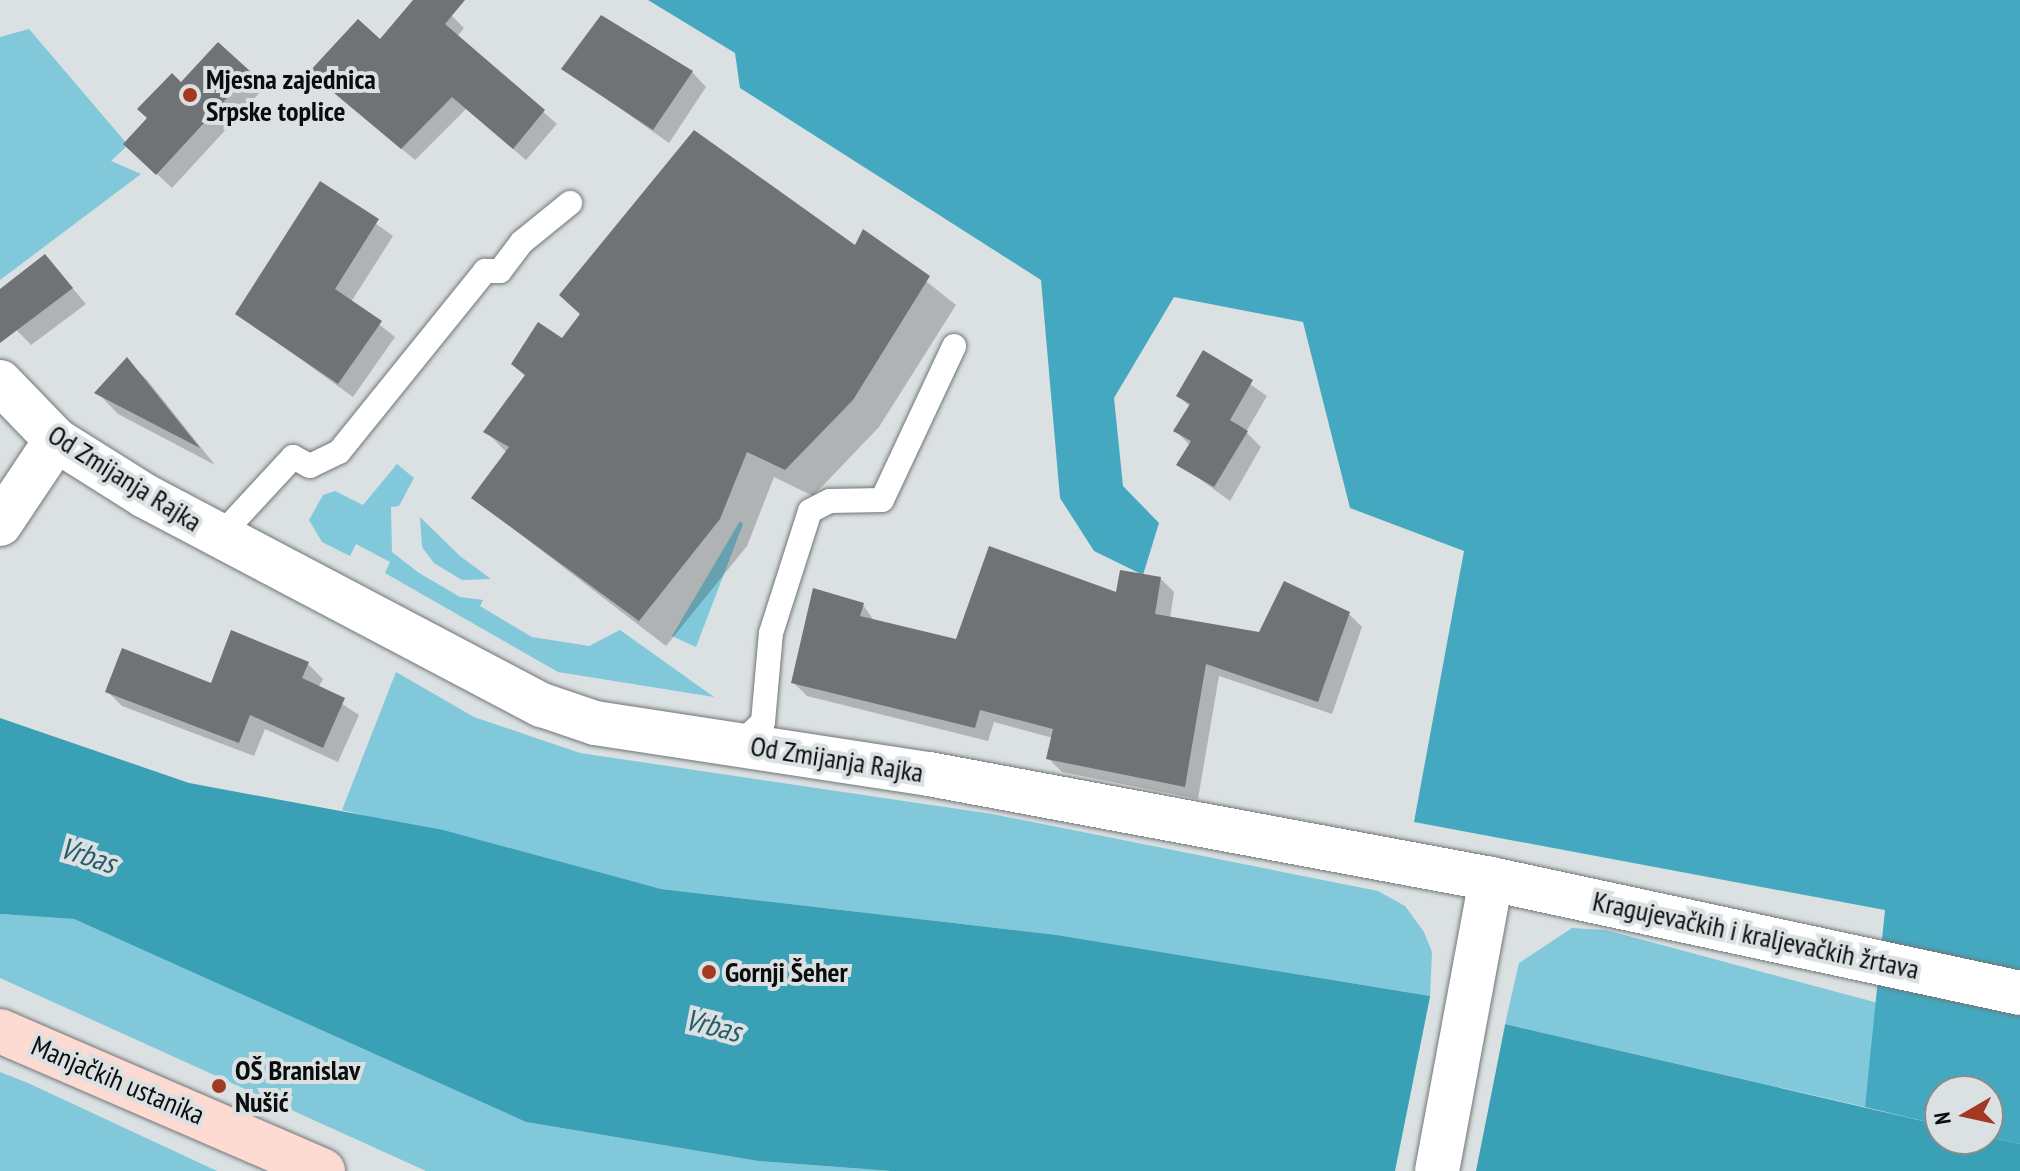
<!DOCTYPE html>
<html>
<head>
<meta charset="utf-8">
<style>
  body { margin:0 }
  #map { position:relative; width:2020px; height:1171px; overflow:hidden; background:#dbe0e2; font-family:"PT Sans Narrow",sans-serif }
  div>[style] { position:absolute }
  .green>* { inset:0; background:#81c8da }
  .forest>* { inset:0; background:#44a9c0 }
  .water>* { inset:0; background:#39a0b6 }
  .pier>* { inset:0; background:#dbe0e2 }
  .shadow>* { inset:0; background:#0003 }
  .building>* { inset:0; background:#6f7375 }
  .roads { filter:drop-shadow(0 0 2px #717677) drop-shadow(0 0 2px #717677) }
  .service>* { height:24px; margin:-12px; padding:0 12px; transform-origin:12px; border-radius:12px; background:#fff }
  .minor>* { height:44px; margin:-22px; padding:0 22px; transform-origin:22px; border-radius:22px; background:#fff }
  .tertiary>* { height:44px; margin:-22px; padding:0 22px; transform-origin:22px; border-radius:22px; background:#fff }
  .primary>* { height:44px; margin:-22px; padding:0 22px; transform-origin:22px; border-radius:22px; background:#fddbd3 }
  .dots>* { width:22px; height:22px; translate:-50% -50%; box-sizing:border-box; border:4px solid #dbe0e2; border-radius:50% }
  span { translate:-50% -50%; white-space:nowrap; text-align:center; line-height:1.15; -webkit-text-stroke:8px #dbe0e2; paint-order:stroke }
  .poi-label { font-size:28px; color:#0b0d0d; font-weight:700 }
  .left { translate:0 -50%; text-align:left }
  .street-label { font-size:28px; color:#0b0d0d }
  .water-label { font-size:30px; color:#265d6a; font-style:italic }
  .north { position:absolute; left:1924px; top:1075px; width:80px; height:80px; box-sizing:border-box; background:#dbe0e2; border:2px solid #888c8d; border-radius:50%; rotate:261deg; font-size:22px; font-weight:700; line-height:32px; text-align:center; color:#0b0d0d }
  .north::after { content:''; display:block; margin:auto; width:28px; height:36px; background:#a23920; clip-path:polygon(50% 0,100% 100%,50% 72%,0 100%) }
</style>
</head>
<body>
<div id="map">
  <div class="green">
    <i style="clip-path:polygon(29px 29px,128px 145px,111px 161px,141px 174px,0 280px,0 37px)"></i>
    <i style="clip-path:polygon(397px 464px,414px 478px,399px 506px,391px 507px,392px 552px,419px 573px,460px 597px,483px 600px,480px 606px,532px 637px,589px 646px,620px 630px,714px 697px,558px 672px,385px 573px,390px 562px,356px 544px,350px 556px,322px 542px,309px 520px,323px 495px,335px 491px,363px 505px)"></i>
    <i style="clip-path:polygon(420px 517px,460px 556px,491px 579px,462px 580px,434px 563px,422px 547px)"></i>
    <i style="clip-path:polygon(740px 521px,743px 524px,696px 647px,672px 636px)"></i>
    <i style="clip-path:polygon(396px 672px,474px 717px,580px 753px,992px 814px,1378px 891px,1405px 906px,1424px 932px,1432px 952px,1430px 996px,1057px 935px,661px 889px,342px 810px)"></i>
    <i style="clip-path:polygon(0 914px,74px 919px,526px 1122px,758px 1161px,891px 1171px,426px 1171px,0 978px)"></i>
    <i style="clip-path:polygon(1572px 928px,1606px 930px,1878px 1003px,1865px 1107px,1505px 1024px,1519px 963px)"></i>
    <i style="clip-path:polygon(0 1072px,28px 1083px,217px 1171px,0 1171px)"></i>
  </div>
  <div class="forest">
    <i style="clip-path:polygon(648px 0,2020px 0,2020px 1144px,1988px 1137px,1988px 1091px,1940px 1091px,1940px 1125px,1865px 1107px,1885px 910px,1414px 822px,1464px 551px,1350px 508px,1303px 322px,1174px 297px,1114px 398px,1123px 486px,1159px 523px,1143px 575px,1094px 551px,1060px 498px,1041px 280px,740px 88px,735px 53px)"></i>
  </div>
  <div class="water">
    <i style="clip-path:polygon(0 718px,189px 783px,443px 830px,661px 889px,1057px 935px,1430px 996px,1505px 1024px,1940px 1125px,1940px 1139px,1988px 1137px,2020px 1144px,2020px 1171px,891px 1171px,758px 1161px,526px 1122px,74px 919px,0 914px)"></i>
  </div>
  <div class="pier">
    <i style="clip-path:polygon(1431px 992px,1506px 1020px,1476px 1171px,1395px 1171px)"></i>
  </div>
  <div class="shadow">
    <i style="clip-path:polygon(416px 0,433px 0,452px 16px,464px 28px,457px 37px,557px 124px,526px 160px,466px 109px,415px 160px,325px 84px,380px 42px)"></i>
    <i style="clip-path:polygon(563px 68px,692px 72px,706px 87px,669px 143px)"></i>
    <i style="clip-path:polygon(249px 74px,264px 88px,172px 188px,141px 159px,181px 84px)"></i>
    <i style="clip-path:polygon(321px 184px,393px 236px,351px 302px,395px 337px,353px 397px,238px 314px)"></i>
    <i style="clip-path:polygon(864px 232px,956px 305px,879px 427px,813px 496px,774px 477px,747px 546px,666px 646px,473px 498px,507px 453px,486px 431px,526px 377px,513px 364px,562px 340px,856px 248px)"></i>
    <i style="clip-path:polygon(45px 256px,86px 304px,31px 345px,0 313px,0 292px)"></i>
    <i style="clip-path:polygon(1204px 352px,1267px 396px,1246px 432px,1261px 447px,1230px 501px,1179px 464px,1190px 445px,1176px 431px,1190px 407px,1178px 395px)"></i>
    <i style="clip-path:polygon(127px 360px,148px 381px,215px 465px,118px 414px,97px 392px)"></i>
    <i style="clip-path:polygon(1160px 578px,1174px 592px,1170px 619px,1260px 634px,1348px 613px,1362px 627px,1332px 714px,1219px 676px,1198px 799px,1062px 772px,1048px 758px,1053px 738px,994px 722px,988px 741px,807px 696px,794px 683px,863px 605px,875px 622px,957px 641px)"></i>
    <i style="clip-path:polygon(308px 664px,323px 679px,318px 688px,359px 715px,338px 762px,265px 729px,254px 756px,122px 706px,107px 691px,212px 685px)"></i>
  </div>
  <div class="building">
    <i style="clip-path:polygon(413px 0,465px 0,445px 24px,545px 110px,513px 149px,452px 97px,401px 149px,309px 72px,358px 19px,380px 39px)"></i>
    <i style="clip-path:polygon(601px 15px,693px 71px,653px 130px,561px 69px)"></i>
    <i style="clip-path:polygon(218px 42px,251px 72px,156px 175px,123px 144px,147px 118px,137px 109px,172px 73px,181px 82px)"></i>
    <i style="clip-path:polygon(694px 130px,855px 245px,863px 229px,930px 276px,853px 400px,785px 470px,747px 452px,720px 519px,639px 621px,471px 498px,509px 447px,483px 432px,525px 375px,511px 364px,538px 322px,562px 338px,580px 314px,559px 295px)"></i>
    <i style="clip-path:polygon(320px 181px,379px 219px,335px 289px,382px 321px,338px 384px,235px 314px)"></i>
    <i style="clip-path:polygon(45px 254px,73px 288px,0 343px,0 289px)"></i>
    <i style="clip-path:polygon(1203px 350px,1253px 380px,1230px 420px,1248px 431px,1214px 487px,1176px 465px,1191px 441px,1173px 431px,1190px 404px,1176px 396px)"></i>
    <i style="clip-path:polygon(127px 357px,200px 448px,94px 393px)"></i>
    <i style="clip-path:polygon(989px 546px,1116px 592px,1120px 570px,1161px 577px,1155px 614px,1259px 632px,1284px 581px,1350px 612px,1318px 702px,1206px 664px,1185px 787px,1046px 759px,1053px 729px,980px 710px,975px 728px,791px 683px,813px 588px,864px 603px,860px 616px,956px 639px)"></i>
    <i style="clip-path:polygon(231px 630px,309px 662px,302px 678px,345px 698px,323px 748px,250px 715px,239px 743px,105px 692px,122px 648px,211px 683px)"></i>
  </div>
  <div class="roads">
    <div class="service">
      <i style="left:219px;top:537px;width:109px;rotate:-47.2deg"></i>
      <i style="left:293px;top:457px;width:19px;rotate:28deg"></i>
      <i style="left:310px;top:466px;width:32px;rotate:-26deg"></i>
      <i style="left:339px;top:452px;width:233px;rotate:-51.1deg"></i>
      <i style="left:485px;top:271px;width:15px"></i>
      <i style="left:500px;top:271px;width:36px;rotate:-53deg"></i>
      <i style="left:522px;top:242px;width:62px;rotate:-39.1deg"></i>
      <i style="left:740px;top:744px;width:32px;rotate:-44deg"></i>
      <i style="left:763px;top:722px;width:89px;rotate:-84.9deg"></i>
      <i style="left:771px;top:633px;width:128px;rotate:-72.3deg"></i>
      <i style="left:810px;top:511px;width:22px;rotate:-27deg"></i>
      <i style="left:830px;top:501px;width:52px;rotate:-1.1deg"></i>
      <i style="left:882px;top:500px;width:170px;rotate:-64.9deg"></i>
    </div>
    <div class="minor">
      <i style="left:0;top:524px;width:101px;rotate:-56.3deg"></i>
    </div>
    <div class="tertiary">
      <i style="left:0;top:382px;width:81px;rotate:46deg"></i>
      <i style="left:56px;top:440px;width:105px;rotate:32.2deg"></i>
      <i style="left:145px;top:496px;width:449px;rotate:27.8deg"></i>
      <i style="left:542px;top:705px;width:56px;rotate:18.8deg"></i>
      <i style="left:595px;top:723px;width:338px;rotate:8.7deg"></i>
      <i style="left:929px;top:774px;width:572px;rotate:10.58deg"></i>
      <i style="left:1491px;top:879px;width:541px;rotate:12.16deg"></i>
      <i style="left:1437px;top:1171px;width:297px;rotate:-79.5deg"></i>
    </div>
    <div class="primary">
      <i style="left:0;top:1031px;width:352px;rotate:23.4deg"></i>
    </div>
  </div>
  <div class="dots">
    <i style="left:190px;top:95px;background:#a23920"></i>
    <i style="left:709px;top:972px;background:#a23920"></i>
    <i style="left:219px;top:1086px;background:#a23920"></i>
  </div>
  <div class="poi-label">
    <span class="left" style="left:206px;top:95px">Mjesna zajednica<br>Srpske toplice</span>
    <span class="left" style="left:725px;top:972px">Gornji Šeher</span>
    <span class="left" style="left:235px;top:1086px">OŠ Branislav<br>Nušić</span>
  </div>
  <div class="street-label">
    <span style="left:125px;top:478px;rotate:32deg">Od Zmijanja Rajka</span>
    <span style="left:837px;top:759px;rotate:9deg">Od Zmijanja Rajka</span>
    <span style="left:1756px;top:935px;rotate:12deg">Kragujevačkih i kraljevačkih žrtava</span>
    <span style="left:118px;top:1080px;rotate:23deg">Manjačkih ustanika</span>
  </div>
  <div class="water-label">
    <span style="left:88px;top:855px;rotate:18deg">Vrbas</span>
    <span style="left:713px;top:1025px;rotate:14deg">Vrbas</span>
  </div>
  <div class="north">N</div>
</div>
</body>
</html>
